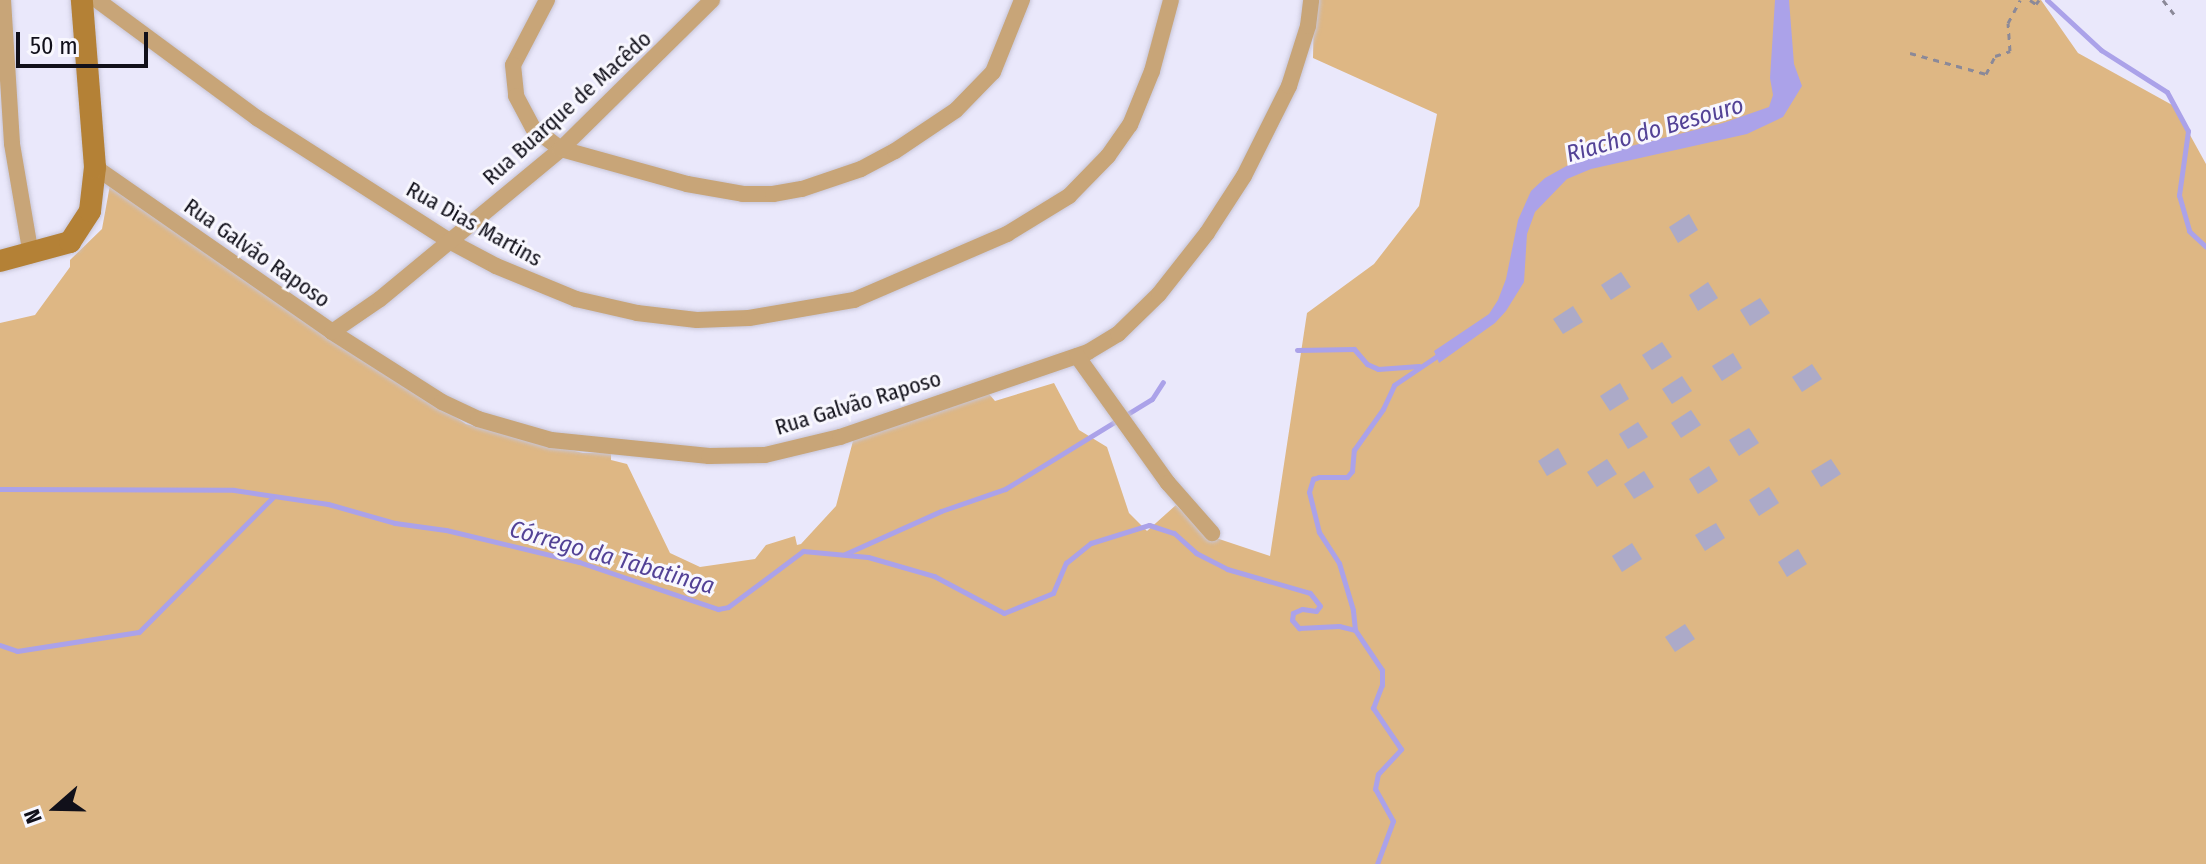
<!DOCTYPE html>
<html>
<head>
<meta charset="utf-8">
<style>
  body { margin:0 }
  #map { position:relative; width:2206px; height:864px; overflow:hidden; background:#eae8fb; font-family:"Fira Sans Condensed",sans-serif }
  div>[style] { position:absolute }
  .green>* { inset:0; background:#deb784 }
  .water>* { inset:0; background:#aba2e9 }
  .stream>* { height:5px; margin:-2.5px; padding:0 2.5px; transform-origin:2.5px; border-radius:2.5px; background:#aba2e9 }
  .building>* { inset:0; background:#acaac8 }
  .path>* { height:3px; margin-top:-1.5px; transform-origin:0; background:repeating-linear-gradient(90deg,#8b8998 0 6px,transparent 0 12px) }
  .roads { filter:drop-shadow(0 0 2px #c7c5d7) drop-shadow(0 0 2px #c7c5d7) }
  .street>* { height:16px; margin:-8px; padding:0 8px; transform-origin:8px; border-radius:8px; background:#c8a578 }
  .secondary>* { height:22px; margin:-11px; padding:0 11px; transform-origin:11px; border-radius:11px; background:#b48136 }
  span { translate:-50% -50%; white-space:nowrap; text-align:center; line-height:1.15; -webkit-text-stroke:6px #f8f7fe; paint-order:stroke }
  .street-label { font-size:22px; color:#11101a }
  .water-label { font-size:24px; color:#534296; font-style:italic }
  .north { position:absolute; left:16px; top:768px; width:80px; height:80px; -webkit-text-stroke:6px #f8f7fe; paint-order:stroke; rotate:250deg; font-size:22px; font-weight:700; line-height:32px; text-align:center; color:#11101a }
  .north::after { content:''; display:block; margin:auto; width:28px; height:36px; background:#11101a; clip-path:polygon(50% 0,100% 100%,50% 72%,0 100%) }
  .scale { position:absolute; left:16px; top:32px; width:132px; height:36px; box-sizing:border-box; border:4px solid #11101a; border-top:0; padding-left:10px; font-size:24px; line-height:28px; white-space:nowrap; color:#11101a; -webkit-text-stroke:6px #f8f7fe; paint-order:stroke }
</style>
</head>
<body>
<div id="map">
  <div class="green">
    <i style="clip-path:polygon(1314px 0,2041px 0,2078px 53px,2174px 106px,2206px 164px,2206px 864px,0 864px,0 323px,35px 315px,70px 267px,70px 260px,102px 229px,110px 185px,466px 424px,583px 453px,611px 453px,611px 460px,627px 464px,670px 553px,700px 567px,755px 559px,766px 545px,795px 536px,797px 545px,801px 544px,836px 506px,854px 437px,989px 394px,995px 401px,1054px 383px,1079px 430px,1107px 447px,1129px 513px,1147px 531px,1176px 505px,1204px 534px,1270px 556px,1307px 313px,1374px 264px,1419px 206px,1437px 114px,1313px 58px)"></i>
  </div>
  <div class="water">
    <i style="clip-path:polygon(1775px 0,1789px 0,1794px 64px,1802px 86px,1783px 117px,1747px 134px,1591px 169px,1567px 179px,1535px 212px,1527px 234px,1524px 282px,1506px 311px,1495px 323px,1439px 363px,1434px 351px,1489px 314px,1498px 300px,1506px 279px,1518px 220px,1531px 191px,1545px 178px,1579px 159px,1723px 123px,1769px 107px,1773px 95px,1770px 78px)"></i>
  </div>
  <div class="stream">
    <i style="left:2047px;top:0;width:74px;rotate:42.8deg"></i>
    <i style="left:2101px;top:50px;width:78px;rotate:32.5deg"></i>
    <i style="left:2167px;top:92px;width:44px;rotate:61.7deg"></i>
    <i style="left:2188px;top:131px;width:65px;rotate:98deg"></i>
    <i style="left:2179px;top:195px;width:37px;rotate:74deg"></i>
    <i style="left:2189px;top:231px;width:23px;rotate:43deg"></i>
    <i style="left:1297px;top:350px;width:57px;rotate:-1deg"></i>
    <i style="left:1354px;top:349px;width:20px;rotate:49deg"></i>
    <i style="left:1367px;top:364px;width:12px;rotate:24deg"></i>
    <i style="left:1378px;top:369px;width:41px;rotate:-4.2deg"></i>
    <i style="left:0;top:489px;width:234px;rotate:0.2deg"></i>
    <i style="left:234px;top:490px;width:95px;rotate:8.5deg"></i>
    <i style="left:328px;top:504px;width:70px;rotate:15.8deg"></i>
    <i style="left:395px;top:523px;width:51px;rotate:7.8deg"></i>
    <i style="left:446px;top:530px;width:137px;rotate:13.5deg"></i>
    <i style="left:579px;top:562px;width:147px;rotate:18.7deg"></i>
    <i style="left:718px;top:609px;width:10px;rotate:-11deg"></i>
    <i style="left:728px;top:607px;width:94px;rotate:-36.7deg"></i>
    <i style="left:803px;top:551px;width:65px;rotate:5.3deg"></i>
    <i style="left:868px;top:557px;width:69px;rotate:16.1deg"></i>
    <i style="left:934px;top:576px;width:79px;rotate:27.9deg"></i>
    <i style="left:1004px;top:613px;width:53px;rotate:-22.2deg"></i>
    <i style="left:1053px;top:593px;width:33px;rotate:-67deg"></i>
    <i style="left:1066px;top:563px;width:32px;rotate:-39deg"></i>
    <i style="left:1091px;top:543px;width:61px;rotate:-17.2deg"></i>
    <i style="left:1149px;top:525px;width:26px;rotate:18deg"></i>
    <i style="left:1174px;top:533px;width:30px;rotate:42deg"></i>
    <i style="left:1196px;top:553px;width:35px;rotate:27deg"></i>
    <i style="left:1227px;top:569px;width:86px;rotate:16.1deg"></i>
    <i style="left:1310px;top:593px;width:16px;rotate:52deg"></i>
    <i style="left:1320px;top:606px;width:6px;rotate:129deg"></i>
    <i style="left:1316px;top:611px;width:14px;rotate:-172deg"></i>
    <i style="left:1302px;top:609px;width:10px;rotate:156deg"></i>
    <i style="left:1293px;top:613px;width:7px;rotate:98deg"></i>
    <i style="left:1292px;top:620px;width:11px;rotate:49deg"></i>
    <i style="left:1299px;top:628px;width:40px;rotate:-2.9deg"></i>
    <i style="left:1339px;top:626px;width:16px;rotate:14deg"></i>
    <i style="left:845px;top:554px;width:105px;rotate:-24.1deg"></i>
    <i style="left:941px;top:511px;width:68px;rotate:-19deg"></i>
    <i style="left:1005px;top:489px;width:172px;rotate:-31.5deg"></i>
    <i style="left:1152px;top:399px;width:20px;rotate:-57deg"></i>
    <i style="left:0;top:645px;width:18px;rotate:19deg"></i>
    <i style="left:17px;top:651px;width:123px;rotate:-8.9deg"></i>
    <i style="left:139px;top:632px;width:189px;rotate:-45.2deg"></i>
    <i style="left:1377px;top:864px;width:46px;rotate:-69.6deg"></i>
    <i style="left:1393px;top:821px;width:37px;rotate:-119deg"></i>
    <i style="left:1375px;top:789px;width:15px;rotate:-79deg"></i>
    <i style="left:1378px;top:774px;width:34px;rotate:-47deg"></i>
    <i style="left:1401px;top:749px;width:50px;rotate:-124.3deg"></i>
    <i style="left:1373px;top:708px;width:25px;rotate:-69deg"></i>
    <i style="left:1382px;top:685px;width:15px;rotate:-90deg"></i>
    <i style="left:1382px;top:670px;width:48px;rotate:-124deg"></i>
    <i style="left:1355px;top:630px;width:20px;rotate:-96deg"></i>
    <i style="left:1353px;top:610px;width:49px;rotate:-106.6deg"></i>
    <i style="left:1339px;top:563px;width:37px;rotate:-123deg"></i>
    <i style="left:1319px;top:532px;width:41px;rotate:-104deg"></i>
    <i style="left:1309px;top:492px;width:14px;rotate:-73deg"></i>
    <i style="left:1313px;top:479px;width:6px;rotate:-18deg"></i>
    <i style="left:1319px;top:477px;width:28px"></i>
    <i style="left:1347px;top:477px;width:8px;rotate:-50deg"></i>
    <i style="left:1352px;top:471px;width:21px;rotate:-85deg"></i>
    <i style="left:1354px;top:450px;width:50px;rotate:-54.7deg"></i>
    <i style="left:1383px;top:409px;width:26px;rotate:-65deg"></i>
    <i style="left:1394px;top:385px;width:59px;rotate:-34deg"></i>
  </div>
  <div class="building">
    <i style="clip-path:polygon(1689px 214px,1698px 230px,1678px 243px,1669px 227px)"></i>
    <i style="clip-path:polygon(1621px 272px,1631px 287px,1611px 300px,1601px 285px)"></i>
    <i style="clip-path:polygon(1708px 282px,1718px 298px,1698px 311px,1689px 295px)"></i>
    <i style="clip-path:polygon(1760px 298px,1770px 313px,1750px 326px,1740px 310px)"></i>
    <i style="clip-path:polygon(1573px 306px,1583px 322px,1563px 334px,1553px 319px)"></i>
    <i style="clip-path:polygon(1662px 342px,1672px 357px,1652px 370px,1642px 355px)"></i>
    <i style="clip-path:polygon(1733px 353px,1742px 368px,1722px 381px,1712px 366px)"></i>
    <i style="clip-path:polygon(1812px 364px,1822px 379px,1802px 392px,1792px 377px)"></i>
    <i style="clip-path:polygon(1682px 376px,1692px 391px,1672px 404px,1662px 389px)"></i>
    <i style="clip-path:polygon(1620px 383px,1629px 399px,1610px 411px,1600px 396px)"></i>
    <i style="clip-path:polygon(1691px 410px,1701px 425px,1681px 438px,1671px 423px)"></i>
    <i style="clip-path:polygon(1638px 422px,1648px 437px,1628px 449px,1619px 434px)"></i>
    <i style="clip-path:polygon(1749px 428px,1759px 443px,1739px 456px,1729px 440px)"></i>
    <i style="clip-path:polygon(1558px 448px,1567px 464px,1547px 476px,1538px 461px)"></i>
    <i style="clip-path:polygon(1607px 459px,1617px 474px,1597px 487px,1587px 472px)"></i>
    <i style="clip-path:polygon(1831px 459px,1841px 474px,1821px 487px,1811px 471px)"></i>
    <i style="clip-path:polygon(1709px 466px,1718px 481px,1698px 494px,1689px 479px)"></i>
    <i style="clip-path:polygon(1644px 471px,1654px 487px,1634px 499px,1624px 484px)"></i>
    <i style="clip-path:polygon(1769px 487px,1779px 503px,1759px 516px,1749px 500px)"></i>
    <i style="clip-path:polygon(1716px 523px,1725px 538px,1705px 551px,1695px 535px)"></i>
    <i style="clip-path:polygon(1632px 543px,1642px 559px,1622px 572px,1612px 556px)"></i>
    <i style="clip-path:polygon(1798px 549px,1807px 564px,1787px 577px,1778px 562px)"></i>
    <i style="clip-path:polygon(1685px 624px,1695px 639px,1675px 652px,1665px 637px)"></i>
  </div>
  <div class="path">
    <i style="left:2030px;top:0;width:7px;rotate:34deg"></i>
    <i style="left:2036px;top:4px;width:5px;rotate:-53deg"></i>
    <i style="left:2163px;top:0;width:18px;rotate:52deg"></i>
    <i style="left:1910px;top:53px;width:79px;rotate:15.4deg"></i>
    <i style="left:1986px;top:74px;width:20px;rotate:-63deg"></i>
    <i style="left:1995px;top:56px;width:16px;rotate:-18deg"></i>
    <i style="left:2010px;top:51px;width:28px;rotate:-94deg"></i>
    <i style="left:2008px;top:23px;width:26px;rotate:-62deg"></i>
  </div>
  <div class="roads">
    <div class="street">
      <i style="left:3px;top:0;width:144px;rotate:86.4deg"></i>
      <i style="left:12px;top:144px;width:113px;rotate:80.3deg"></i>
      <i style="left:97px;top:0;width:199px;rotate:36.4deg"></i>
      <i style="left:257px;top:118px;width:228px;rotate:32.6deg"></i>
      <i style="left:449px;top:241px;width:53px;rotate:28deg"></i>
      <i style="left:496px;top:266px;width:87px;rotate:22.4deg"></i>
      <i style="left:576px;top:299px;width:63px;rotate:12.9deg"></i>
      <i style="left:637px;top:313px;width:60px;rotate:6.7deg"></i>
      <i style="left:697px;top:320px;width:52px;rotate:-2.2deg"></i>
      <i style="left:749px;top:318px;width:107px;rotate:-9.7deg"></i>
      <i style="left:854px;top:300px;width:167px;rotate:-23.3deg"></i>
      <i style="left:1007px;top:234px;width:73px;rotate:-31.5deg"></i>
      <i style="left:1069px;top:196px;width:56px;rotate:-45.7deg"></i>
      <i style="left:1108px;top:156px;width:38px;rotate:-55deg"></i>
      <i style="left:1130px;top:125px;width:58px;rotate:-67.8deg"></i>
      <i style="left:1152px;top:71px;width:73px;rotate:-75deg"></i>
      <i style="left:547px;top:0;width:73px;rotate:117.6deg"></i>
      <i style="left:513px;top:65px;width:31px;rotate:84deg"></i>
      <i style="left:516px;top:96px;width:36px;rotate:62deg"></i>
      <i style="left:533px;top:128px;width:35px;rotate:37deg"></i>
      <i style="left:561px;top:149px;width:131px;rotate:15.5deg"></i>
      <i style="left:687px;top:184px;width:57px;rotate:10.1deg"></i>
      <i style="left:743px;top:194px;width:30px"></i>
      <i style="left:773px;top:194px;width:29px;rotate:-10deg"></i>
      <i style="left:802px;top:189px;width:62px;rotate:-18.7deg"></i>
      <i style="left:861px;top:169px;width:38px;rotate:-28deg"></i>
      <i style="left:895px;top:151px;width:73px;rotate:-33.9deg"></i>
      <i style="left:956px;top:110px;width:53px;rotate:-45.8deg"></i>
      <i style="left:993px;top:72px;width:78px;rotate:-68.1deg"></i>
      <i style="left:95px;top:167px;width:289px;rotate:34.8deg"></i>
      <i style="left:332px;top:332px;width:130px;rotate:32.5deg"></i>
      <i style="left:442px;top:402px;width:40px;rotate:25deg"></i>
      <i style="left:478px;top:419px;width:76px;rotate:16deg"></i>
      <i style="left:551px;top:440px;width:159px;rotate:5.8deg"></i>
      <i style="left:709px;top:456px;width:56px;rotate:-1deg"></i>
      <i style="left:765px;top:455px;width:77px;rotate:-13.5deg"></i>
      <i style="left:840px;top:437px;width:262px;rotate:-18.9deg"></i>
      <i style="left:1088px;top:352px;width:35px;rotate:-31deg"></i>
      <i style="left:1118px;top:334px;width:57px;rotate:-44.3deg"></i>
      <i style="left:1159px;top:294px;width:78px;rotate:-51.8deg"></i>
      <i style="left:1207px;top:233px;width:68px;rotate:-57deg"></i>
      <i style="left:1244px;top:176px;width:101px;rotate:-63.4deg"></i>
      <i style="left:1289px;top:86px;width:63px;rotate:-72.4deg"></i>
      <i style="left:1308px;top:26px;width:26px;rotate:-83deg"></i>
      <i style="left:332px;top:332px;width:58px;rotate:-34.5deg"></i>
      <i style="left:380px;top:299px;width:235px;rotate:-39.6deg"></i>
      <i style="left:561px;top:149px;width:212px;rotate:-44.6deg"></i>
      <i style="left:1077px;top:356px;width:156px;rotate:54.4deg"></i>
      <i style="left:1168px;top:483px;width:67px;rotate:48.7deg"></i>
    </div>
    <div class="secondary">
      <i style="left:0;top:261px;width:73px;rotate:-15.2deg"></i>
      <i style="left:70px;top:242px;width:37px;rotate:-57deg"></i>
      <i style="left:90px;top:211px;width:44px;rotate:-83.5deg"></i>
      <i style="left:95px;top:167px;width:168px;rotate:-94.5deg"></i>
    </div>
  </div>
  <div class="street-label">
    <span style="left:567px;top:108px;rotate:-42deg">Rua Buarque de Macêdo</span>
    <span style="left:474px;top:224px;rotate:29deg">Rua Dias Martins</span>
    <span style="left:257px;top:253px;rotate:35deg">Rua Galvão Raposo</span>
    <span style="left:858px;top:403px;rotate:-17deg">Rua Galvão Raposo</span>
  </div>
  <div class="water-label">
    <span style="left:1655px;top:130px;rotate:-16deg">Riacho do Besouro</span>
    <span style="left:612px;top:558px;rotate:16deg">Córrego da Tabatinga</span>
  </div>
  <div class="north">N</div>
  <div class="scale">50 m</div>
</div>
</body>
</html>
